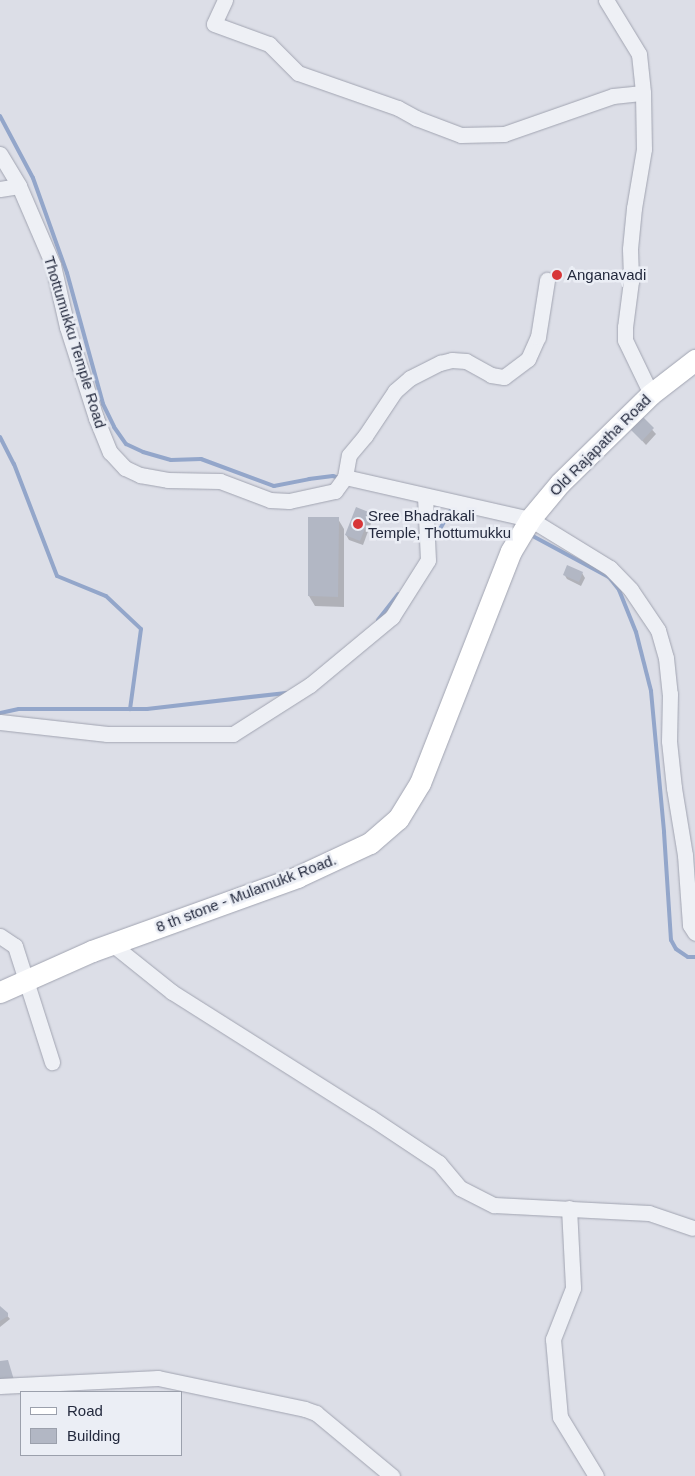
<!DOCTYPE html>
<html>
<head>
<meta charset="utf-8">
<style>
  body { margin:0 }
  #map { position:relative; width:695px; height:1476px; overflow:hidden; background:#dcdee7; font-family:Arial,sans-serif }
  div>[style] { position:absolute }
  .shadow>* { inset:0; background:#0003 }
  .stream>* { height:4px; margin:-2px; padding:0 2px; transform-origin:2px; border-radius:2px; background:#93a6ca }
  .building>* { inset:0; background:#b2b7c4 }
  .roads { filter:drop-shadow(0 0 1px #a1a4b1) drop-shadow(0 0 1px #a1a4b1) }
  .minor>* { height:15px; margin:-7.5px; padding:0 7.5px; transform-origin:7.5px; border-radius:7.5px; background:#eef0f5 }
  .secondary>* { height:21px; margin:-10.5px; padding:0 10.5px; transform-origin:10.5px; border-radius:10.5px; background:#fff }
  .dots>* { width:14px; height:14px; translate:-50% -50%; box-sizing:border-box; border:2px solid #ebeef5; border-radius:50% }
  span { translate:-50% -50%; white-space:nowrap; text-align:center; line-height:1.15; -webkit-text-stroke:5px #ebeef5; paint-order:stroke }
  .poi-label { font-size:15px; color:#242a3e }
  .left { translate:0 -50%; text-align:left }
  .street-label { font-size:15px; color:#242a3e }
  .legend { position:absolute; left:20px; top:1391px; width:162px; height:65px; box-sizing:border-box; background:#ebeef5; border:1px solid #9ba0ac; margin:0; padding:6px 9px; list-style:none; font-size:15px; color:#242a3e }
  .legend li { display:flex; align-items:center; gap:10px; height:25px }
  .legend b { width:25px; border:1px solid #9ba0ac }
</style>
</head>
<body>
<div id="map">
  <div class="shadow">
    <i style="clip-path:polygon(638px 414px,656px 434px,646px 445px,628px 425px)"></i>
    <i style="clip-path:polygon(370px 514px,373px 518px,363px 545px,349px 540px,346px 535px)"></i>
    <i style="clip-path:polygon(309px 518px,338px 519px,344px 529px,344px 607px,315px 606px,309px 596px)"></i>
    <i style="clip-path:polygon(582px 573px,585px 578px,581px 586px,567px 579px,564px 574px)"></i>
    <i style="clip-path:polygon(0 1307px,10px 1319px,0 1327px)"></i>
  </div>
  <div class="stream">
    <i style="left:0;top:116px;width:70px;rotate:62deg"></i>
    <i style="left:33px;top:178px;width:101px;rotate:70.3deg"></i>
    <i style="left:67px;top:273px;width:136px;rotate:74.6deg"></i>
    <i style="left:103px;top:404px;width:25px;rotate:64deg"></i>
    <i style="left:114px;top:427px;width:21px;rotate:55deg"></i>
    <i style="left:126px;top:444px;width:19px;rotate:25deg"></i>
    <i style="left:143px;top:452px;width:29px;rotate:16deg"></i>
    <i style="left:171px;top:460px;width:30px;rotate:-2deg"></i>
    <i style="left:201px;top:459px;width:78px;rotate:20.3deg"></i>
    <i style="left:274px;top:486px;width:36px;rotate:-11deg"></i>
    <i style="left:309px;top:479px;width:24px;rotate:-7deg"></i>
    <i style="left:333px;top:476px;width:6px;rotate:18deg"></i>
    <i style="left:0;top:437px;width:30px;rotate:63deg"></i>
    <i style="left:14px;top:464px;width:120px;rotate:69deg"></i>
    <i style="left:57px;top:576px;width:53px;rotate:22.2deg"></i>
    <i style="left:106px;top:596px;width:48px;rotate:43.3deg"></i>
    <i style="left:141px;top:629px;width:81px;rotate:97.8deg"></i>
    <i style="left:529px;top:534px;width:91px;rotate:28.3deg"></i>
    <i style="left:609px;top:577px;width:16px;rotate:52deg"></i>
    <i style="left:619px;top:590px;width:45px;rotate:68deg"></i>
    <i style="left:636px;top:632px;width:61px;rotate:75.7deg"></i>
    <i style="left:651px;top:691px;width:142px;rotate:84.7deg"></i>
    <i style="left:664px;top:832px;width:108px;rotate:86.3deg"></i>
    <i style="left:671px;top:940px;width:10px;rotate:61deg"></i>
    <i style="left:676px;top:949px;width:14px;rotate:34deg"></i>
    <i style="left:688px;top:957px;width:7px"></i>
    <i style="left:432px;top:543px;width:40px;rotate:-60.3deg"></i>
    <i style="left:378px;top:620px;width:33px;rotate:-52deg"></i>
    <i style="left:0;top:713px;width:19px;rotate:-12deg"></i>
    <i style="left:19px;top:709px;width:128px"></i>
    <i style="left:147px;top:709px;width:140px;rotate:-6.6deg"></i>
  </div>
  <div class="building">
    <i style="clip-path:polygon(638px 412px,654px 428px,642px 441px,626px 425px)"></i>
    <i style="clip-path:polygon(356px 507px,371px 513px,360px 541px,345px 535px)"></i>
    <i style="clip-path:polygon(308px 517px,339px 517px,338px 597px,308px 596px)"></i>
    <i style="clip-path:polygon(567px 565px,583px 572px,579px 582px,563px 575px)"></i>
    <i style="clip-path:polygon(0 1306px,8px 1313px,8px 1316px,0 1321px)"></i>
    <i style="clip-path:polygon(8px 1360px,14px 1380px,0 1379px,0 1361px)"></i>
  </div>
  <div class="roads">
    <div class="minor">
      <i style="left:225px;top:0;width:26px;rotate:115deg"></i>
      <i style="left:214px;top:24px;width:59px;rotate:20deg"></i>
      <i style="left:269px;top:44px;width:41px;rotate:45deg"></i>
      <i style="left:298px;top:73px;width:106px;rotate:19.3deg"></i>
      <i style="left:398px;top:108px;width:21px;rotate:29deg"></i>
      <i style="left:416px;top:118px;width:48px;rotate:20.7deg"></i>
      <i style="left:461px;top:135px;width:43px;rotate:-1.3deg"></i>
      <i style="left:504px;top:134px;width:115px;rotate:-19.2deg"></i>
      <i style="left:613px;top:96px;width:30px;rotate:-6deg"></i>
      <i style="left:643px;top:93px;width:56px;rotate:89deg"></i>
      <i style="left:644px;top:149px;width:60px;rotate:99.6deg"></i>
      <i style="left:634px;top:208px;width:41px;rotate:95.6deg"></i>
      <i style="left:630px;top:249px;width:32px;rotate:88deg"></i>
      <i style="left:631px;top:281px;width:46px;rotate:97.4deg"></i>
      <i style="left:625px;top:327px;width:13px;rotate:90deg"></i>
      <i style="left:625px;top:340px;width:60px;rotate:64.3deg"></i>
      <i style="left:606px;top:0;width:63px;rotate:58.6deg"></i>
      <i style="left:639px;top:54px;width:39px;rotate:84deg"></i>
      <i style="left:0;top:154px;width:37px;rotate:59deg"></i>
      <i style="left:19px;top:186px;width:86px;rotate:66.7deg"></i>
      <i style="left:53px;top:265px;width:64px;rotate:77.3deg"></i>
      <i style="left:67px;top:327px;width:96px;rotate:72.3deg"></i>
      <i style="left:96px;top:418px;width:37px;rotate:68deg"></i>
      <i style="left:110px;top:452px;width:22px;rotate:47deg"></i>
      <i style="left:125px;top:468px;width:17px;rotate:25deg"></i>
      <i style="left:140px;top:475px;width:28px;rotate:10deg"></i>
      <i style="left:168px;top:480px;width:52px;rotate:1.1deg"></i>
      <i style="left:220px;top:481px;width:53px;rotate:20.8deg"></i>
      <i style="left:270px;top:500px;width:19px;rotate:3deg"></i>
      <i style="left:289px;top:501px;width:47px;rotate:-12.3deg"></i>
      <i style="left:335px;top:491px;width:17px;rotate:-54deg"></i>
      <i style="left:0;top:189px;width:19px;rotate:-9deg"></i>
      <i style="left:345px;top:477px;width:190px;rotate:12.8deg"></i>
      <i style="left:530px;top:519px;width:94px;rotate:31.5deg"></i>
      <i style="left:610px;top:568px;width:30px;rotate:46deg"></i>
      <i style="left:631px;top:590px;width:48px;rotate:56deg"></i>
      <i style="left:658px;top:630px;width:29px;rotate:74deg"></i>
      <i style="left:666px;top:658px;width:36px;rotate:84deg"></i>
      <i style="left:670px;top:694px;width:47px;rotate:91.2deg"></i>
      <i style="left:669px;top:741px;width:47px;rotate:83.9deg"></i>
      <i style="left:674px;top:788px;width:68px;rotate:80.7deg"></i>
      <i style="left:685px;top:855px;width:70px;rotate:85.9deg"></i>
      <i style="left:690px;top:925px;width:9px;rotate:58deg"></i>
      <i style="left:345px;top:477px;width:22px;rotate:-80deg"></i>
      <i style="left:349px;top:455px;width:25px;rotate:-50deg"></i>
      <i style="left:365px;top:436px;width:54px;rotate:-56.3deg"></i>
      <i style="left:395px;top:391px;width:20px;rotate:-41deg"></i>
      <i style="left:410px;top:378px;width:34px;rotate:-27deg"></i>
      <i style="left:440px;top:363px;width:12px;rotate:-14deg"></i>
      <i style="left:452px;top:360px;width:14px;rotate:4deg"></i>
      <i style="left:466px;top:361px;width:29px;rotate:29deg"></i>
      <i style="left:491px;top:375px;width:13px;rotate:9deg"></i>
      <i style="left:504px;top:377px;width:30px;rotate:-37deg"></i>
      <i style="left:528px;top:359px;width:24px;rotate:-66deg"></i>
      <i style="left:538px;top:337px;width:58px;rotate:-81deg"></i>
      <i style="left:0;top:722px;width:108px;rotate:6.4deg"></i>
      <i style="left:107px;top:734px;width:126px"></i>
      <i style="left:233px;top:734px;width:91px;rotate:-32.5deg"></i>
      <i style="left:310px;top:685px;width:107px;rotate:-39.7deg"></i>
      <i style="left:392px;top:617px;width:67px;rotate:-57.7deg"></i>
      <i style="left:428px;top:560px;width:64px;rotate:-92.7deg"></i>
      <i style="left:0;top:936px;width:18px;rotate:34deg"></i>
      <i style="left:15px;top:946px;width:122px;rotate:72.3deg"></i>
      <i style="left:112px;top:944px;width:77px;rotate:38.7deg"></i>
      <i style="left:172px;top:992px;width:234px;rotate:32.3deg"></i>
      <i style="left:370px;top:1117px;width:83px;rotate:33.7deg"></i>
      <i style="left:439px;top:1163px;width:33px;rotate:50deg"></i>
      <i style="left:460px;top:1188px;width:38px;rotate:27deg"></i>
      <i style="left:494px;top:1205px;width:155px;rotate:3deg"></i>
      <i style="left:649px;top:1213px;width:46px;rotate:18.8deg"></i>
      <i style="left:569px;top:1208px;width:80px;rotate:87.1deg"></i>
      <i style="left:573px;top:1288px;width:55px;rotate:111.4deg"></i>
      <i style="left:553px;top:1339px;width:78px;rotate:84.9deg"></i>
      <i style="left:560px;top:1417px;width:69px;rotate:58.6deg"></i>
      <i style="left:0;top:1386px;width:158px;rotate:-2.9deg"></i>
      <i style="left:158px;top:1378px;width:150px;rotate:11.9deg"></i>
      <i style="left:305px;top:1409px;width:12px;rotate:20deg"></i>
      <i style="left:316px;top:1413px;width:99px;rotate:39.7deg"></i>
    </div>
    <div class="secondary">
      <i style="left:0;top:992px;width:101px;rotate:-24deg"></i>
      <i style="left:92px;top:951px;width:218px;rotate:-19.8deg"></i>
      <i style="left:297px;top:877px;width:81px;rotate:-25deg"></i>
      <i style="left:370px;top:843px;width:37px;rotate:-41deg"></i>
      <i style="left:398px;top:819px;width:42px;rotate:-58.6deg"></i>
      <i style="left:420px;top:783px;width:249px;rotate:-68.6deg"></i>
      <i style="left:511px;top:551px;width:37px;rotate:-59deg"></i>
      <i style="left:530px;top:519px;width:47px;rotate:-50.2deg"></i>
      <i style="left:560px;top:483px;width:127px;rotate:-44.4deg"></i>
      <i style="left:651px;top:394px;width:56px;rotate:-37.7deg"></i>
    </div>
  </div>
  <div class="dots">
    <i style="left:557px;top:275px;background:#d73638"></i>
    <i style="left:358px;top:524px;background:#d73638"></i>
  </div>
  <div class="poi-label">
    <span class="left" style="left:567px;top:275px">Anganavadi</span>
    <span class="left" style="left:368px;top:524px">Sree Bhadrakali<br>Temple, Thottumukku</span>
  </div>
  <div class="street-label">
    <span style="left:75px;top:342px;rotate:73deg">Thottumukku Temple Road</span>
    <span style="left:600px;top:445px;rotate:-45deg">Old Rajapatha Road</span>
    <span style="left:246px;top:893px;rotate:-21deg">8 th stone - Mulamukk Road.</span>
  </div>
  <ul class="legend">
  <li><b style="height:6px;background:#fff"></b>Road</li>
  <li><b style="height:14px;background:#b2b7c4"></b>Building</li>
  </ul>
</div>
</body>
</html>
